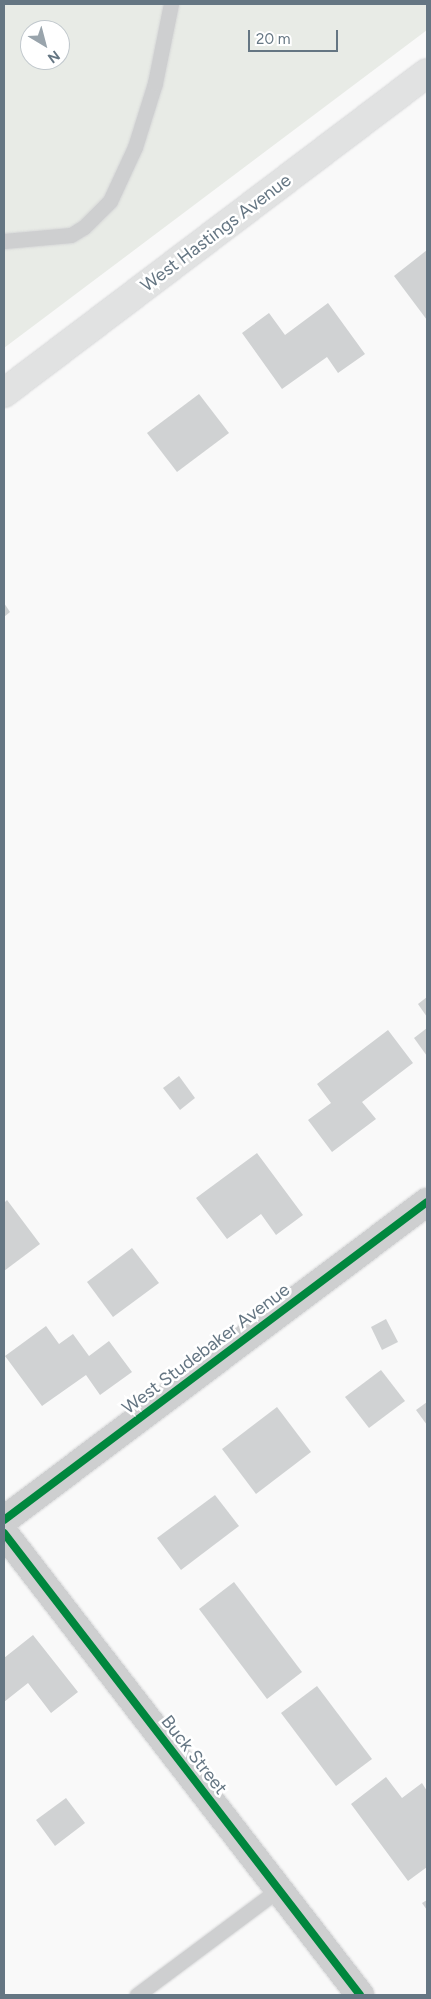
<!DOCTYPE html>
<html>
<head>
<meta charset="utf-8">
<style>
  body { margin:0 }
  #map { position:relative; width:431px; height:1999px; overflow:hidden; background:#f9f9f9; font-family:Figtree,sans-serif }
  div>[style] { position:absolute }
  .green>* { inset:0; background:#e8ebe6 }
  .building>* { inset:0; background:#d0d2d3 }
  .roads { filter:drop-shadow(0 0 1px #d5d6d7) drop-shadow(0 0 1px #d5d6d7) }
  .service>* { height:15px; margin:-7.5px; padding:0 7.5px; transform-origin:7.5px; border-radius:7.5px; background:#cecfd0 }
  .minor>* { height:28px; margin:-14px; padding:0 14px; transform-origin:14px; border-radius:14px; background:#cecfd0 }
  .tertiary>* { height:28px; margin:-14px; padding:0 14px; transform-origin:14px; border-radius:14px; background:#cecfd0 }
  .secondary>* { height:28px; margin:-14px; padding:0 14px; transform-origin:14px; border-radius:14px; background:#e1e2e2 }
  .cycleway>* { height:8px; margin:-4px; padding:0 4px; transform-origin:4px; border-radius:4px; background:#00873e }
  span { translate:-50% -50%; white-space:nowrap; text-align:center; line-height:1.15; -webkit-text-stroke:5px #fff; paint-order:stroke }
  .street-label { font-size:18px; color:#657683 }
  .frame { position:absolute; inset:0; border:5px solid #657683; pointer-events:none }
  .north { position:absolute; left:20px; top:20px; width:50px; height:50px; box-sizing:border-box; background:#fff; border:1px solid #c1c8cd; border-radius:50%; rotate:143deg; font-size:14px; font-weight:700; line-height:20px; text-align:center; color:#657683 }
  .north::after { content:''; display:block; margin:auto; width:18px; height:22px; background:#99a4ac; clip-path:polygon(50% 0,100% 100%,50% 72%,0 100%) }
  .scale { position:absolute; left:248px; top:30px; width:90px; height:22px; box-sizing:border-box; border:2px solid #657683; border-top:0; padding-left:6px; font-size:15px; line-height:18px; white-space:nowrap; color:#657683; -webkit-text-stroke:4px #fff; paint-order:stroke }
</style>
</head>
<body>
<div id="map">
  <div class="green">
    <i style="clip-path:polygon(evenodd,4px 4px,427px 4px,427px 30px,4px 348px,4px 4px,30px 30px,60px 30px,60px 60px,30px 60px,30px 30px)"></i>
  </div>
  <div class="building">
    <i style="clip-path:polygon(427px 250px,427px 320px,394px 276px)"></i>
    <i style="clip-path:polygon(328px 303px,365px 354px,338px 373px,327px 357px,282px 389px,242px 333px,269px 313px,285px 335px)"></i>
    <i style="clip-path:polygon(199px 394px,229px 433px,177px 472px,147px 433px)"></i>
    <i style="clip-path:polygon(4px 603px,10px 612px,4px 617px)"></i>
    <i style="clip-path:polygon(427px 997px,427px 1017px,418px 1004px)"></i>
    <i style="clip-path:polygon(427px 1028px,427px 1056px,414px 1038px)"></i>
    <i style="clip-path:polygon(388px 1030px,413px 1063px,362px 1102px,376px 1119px,332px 1152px,308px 1120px,331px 1103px,317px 1084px)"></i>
    <i style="clip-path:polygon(179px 1076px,195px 1098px,180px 1110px,163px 1088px)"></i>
    <i style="clip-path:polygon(257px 1153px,303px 1215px,276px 1235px,261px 1214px,227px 1239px,196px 1198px)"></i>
    <i style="clip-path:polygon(7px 1200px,40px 1244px,4px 1271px,4px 1203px)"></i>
    <i style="clip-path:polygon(132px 1248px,159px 1283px,113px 1317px,87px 1282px)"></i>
    <i style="clip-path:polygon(386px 1319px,398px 1342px,382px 1350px,371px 1327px)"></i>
    <i style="clip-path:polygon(46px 1326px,59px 1344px,73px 1334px,89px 1356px,109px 1341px,132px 1372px,100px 1395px,86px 1375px,42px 1406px,5px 1356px)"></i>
    <i style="clip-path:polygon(381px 1370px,405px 1401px,369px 1428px,345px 1397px)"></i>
    <i style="clip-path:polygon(427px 1402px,427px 1425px,416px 1410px)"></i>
    <i style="clip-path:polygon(277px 1407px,311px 1452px,256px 1494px,222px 1449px)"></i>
    <i style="clip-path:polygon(215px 1495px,239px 1526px,181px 1570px,157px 1538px)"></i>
    <i style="clip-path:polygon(234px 1582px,302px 1672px,267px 1699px,199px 1609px)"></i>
    <i style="clip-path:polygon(33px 1635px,78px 1692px,51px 1713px,28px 1683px,4px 1702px,4px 1658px)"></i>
    <i style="clip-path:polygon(317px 1686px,372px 1759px,336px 1786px,281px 1713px)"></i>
    <i style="clip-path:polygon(386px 1777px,402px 1798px,422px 1783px,427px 1791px,427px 1867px,408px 1881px,351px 1804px)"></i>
    <i style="clip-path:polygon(66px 1798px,85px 1823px,55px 1846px,36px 1820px)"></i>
    <i style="clip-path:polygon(427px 1900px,427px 1910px,422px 1903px)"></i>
  </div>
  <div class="roads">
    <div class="service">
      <i style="left:4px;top:241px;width:67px;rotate:-5.1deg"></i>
      <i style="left:71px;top:235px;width:15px;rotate:-32deg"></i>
      <i style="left:84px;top:227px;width:37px;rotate:-45deg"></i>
      <i style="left:110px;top:201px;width:60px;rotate:-65.2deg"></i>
      <i style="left:135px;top:147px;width:67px;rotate:-72.6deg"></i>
      <i style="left:155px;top:83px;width:81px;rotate:-78.6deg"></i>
      <i style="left:137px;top:1995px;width:176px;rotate:-36.7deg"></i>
    </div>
    <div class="minor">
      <i style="left:4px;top:1520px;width:529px;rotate:-36.93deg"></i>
    </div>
    <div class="tertiary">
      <i style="left:4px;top:1533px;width:583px;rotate:52.38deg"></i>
    </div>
    <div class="secondary">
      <i style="left:4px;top:393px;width:530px;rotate:-37.11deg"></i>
    </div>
  </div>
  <div class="cycleway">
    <i style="left:4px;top:1520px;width:529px;rotate:-36.93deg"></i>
    <i style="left:4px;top:1533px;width:583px;rotate:52.38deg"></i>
  </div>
  <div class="street-label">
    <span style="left:216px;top:233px;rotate:-37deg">West Hastings Avenue</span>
    <span style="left:206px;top:1349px;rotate:-37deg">West Studebaker Avenue</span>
    <span style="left:194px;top:1755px;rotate:52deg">Buck Street</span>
  </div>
  <div class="frame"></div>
  <div class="north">N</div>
  <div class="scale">20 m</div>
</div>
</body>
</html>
